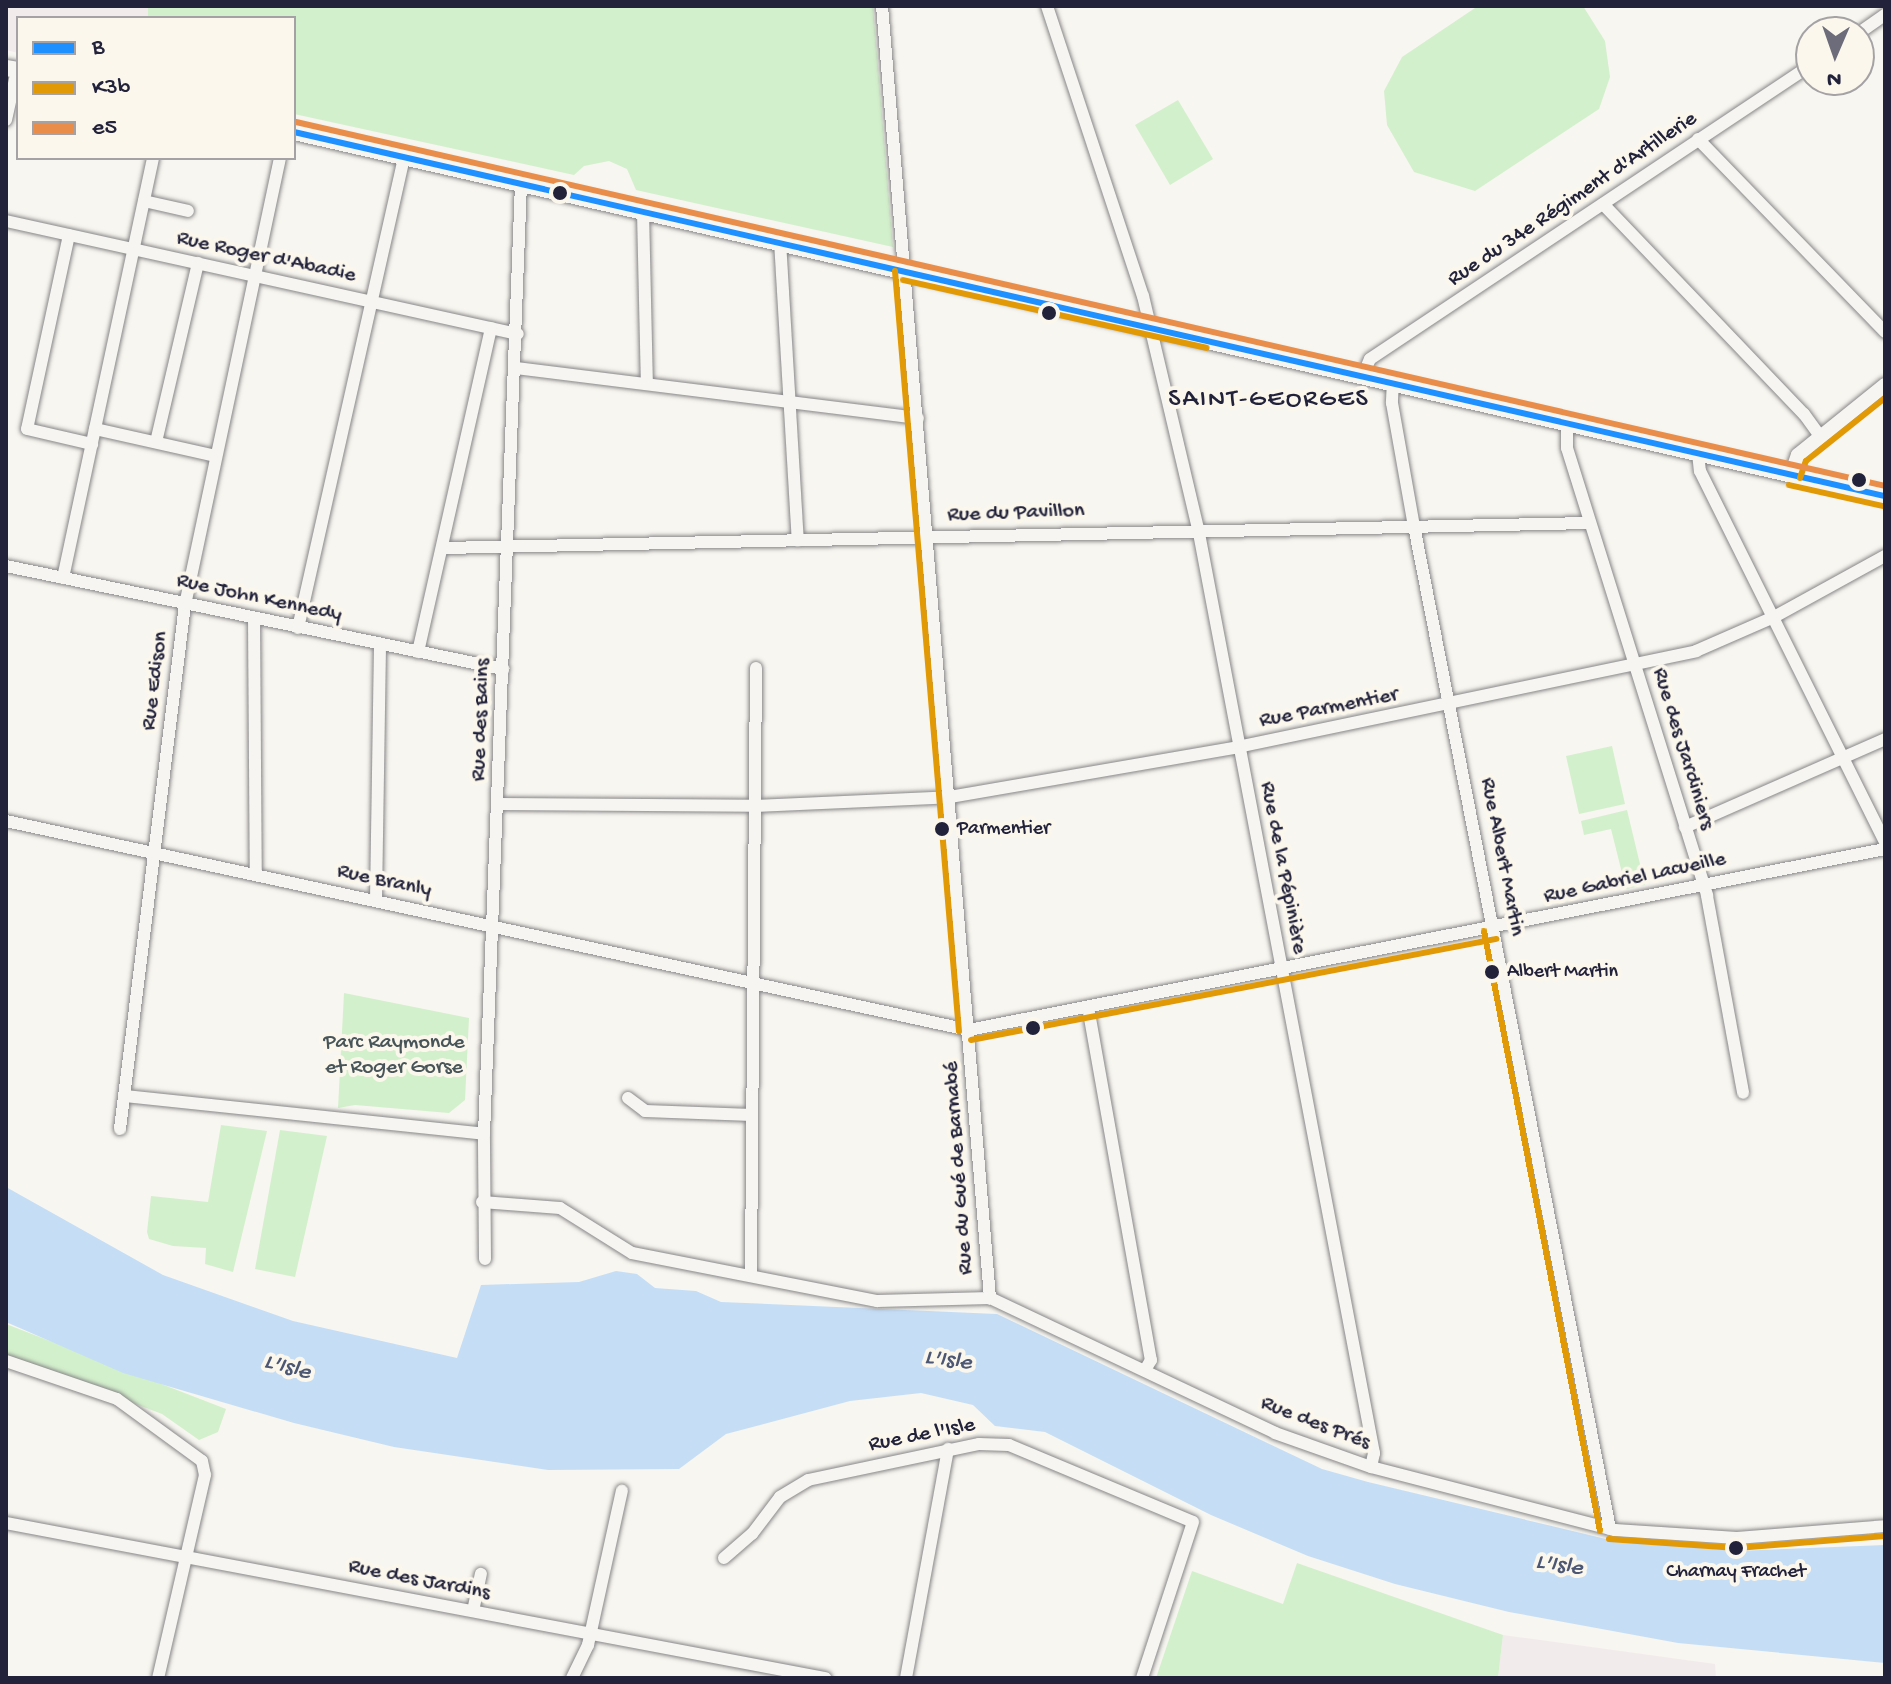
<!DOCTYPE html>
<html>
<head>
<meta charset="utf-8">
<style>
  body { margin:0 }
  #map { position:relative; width:1891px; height:1684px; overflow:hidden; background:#f8f6f0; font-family:"Gochi Hand",sans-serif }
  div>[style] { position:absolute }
  .built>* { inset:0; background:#f2ebec }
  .green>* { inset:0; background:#d3f0cc }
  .water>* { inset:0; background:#c5def6 }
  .roads { filter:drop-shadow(0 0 2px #878688) drop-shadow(0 0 2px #878688) }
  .minor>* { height:12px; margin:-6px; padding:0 6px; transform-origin:6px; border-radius:6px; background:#f6f5f1 }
  .tertiary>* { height:14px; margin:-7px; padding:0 7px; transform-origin:7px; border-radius:7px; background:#f6f5f1 }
  .secondary>* { height:16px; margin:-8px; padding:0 8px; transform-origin:8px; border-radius:8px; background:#f6f5f1 }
  .bus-1>* { height:6px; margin:-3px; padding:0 3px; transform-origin:3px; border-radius:3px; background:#1e90ff }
  .bus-2>* { height:6px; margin:-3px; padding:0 3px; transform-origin:3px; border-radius:3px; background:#e29906 }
  .bus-3>* { height:6px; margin:-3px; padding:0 3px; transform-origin:3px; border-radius:3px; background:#e98e4a }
  .dots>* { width:22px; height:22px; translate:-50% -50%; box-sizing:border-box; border:4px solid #fbf7ec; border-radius:50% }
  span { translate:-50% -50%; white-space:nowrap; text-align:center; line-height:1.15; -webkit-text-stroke:8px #fbf7ec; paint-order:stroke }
  .bus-label { font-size:20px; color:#22223b }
  .left { translate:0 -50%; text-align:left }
  .street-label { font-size:22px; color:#22223b }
  .park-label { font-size:22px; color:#475458 }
  .water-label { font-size:24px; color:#4c5774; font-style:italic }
  .quarter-label { font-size:26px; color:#22223b; letter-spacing:2px }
  .frame { position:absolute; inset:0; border:8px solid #22223b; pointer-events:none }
  .legend { position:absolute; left:16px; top:16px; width:280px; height:144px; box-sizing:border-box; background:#fbf7ec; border:2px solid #a4a2a5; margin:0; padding:10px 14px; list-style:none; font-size:24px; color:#22223b }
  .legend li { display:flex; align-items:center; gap:16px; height:40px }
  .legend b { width:40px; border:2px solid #a4a2a5 }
  .north { position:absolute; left:1795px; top:16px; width:80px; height:80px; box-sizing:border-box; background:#fbf7ec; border:2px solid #a4a2a5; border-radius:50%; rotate:182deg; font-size:22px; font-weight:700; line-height:32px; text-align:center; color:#22223b }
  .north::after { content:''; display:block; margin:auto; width:28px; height:36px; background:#6d6c7a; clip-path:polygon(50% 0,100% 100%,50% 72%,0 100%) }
</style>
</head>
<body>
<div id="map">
  <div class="built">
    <i style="clip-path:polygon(6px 6px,148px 6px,148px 18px,18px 18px,18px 53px,6px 50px)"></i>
    <i style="clip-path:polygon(1503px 1635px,1715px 1664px,1716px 1678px,1498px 1678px)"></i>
  </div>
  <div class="green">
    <i style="clip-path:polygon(148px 6px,873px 6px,893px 247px,636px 190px,627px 169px,609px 161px,584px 166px,574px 175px,294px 114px,294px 18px,148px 18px)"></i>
    <i style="clip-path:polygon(1478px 6px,1583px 6px,1605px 41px,1610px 77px,1599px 109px,1475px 191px,1414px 172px,1387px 125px,1384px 91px,1402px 57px)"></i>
    <i style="clip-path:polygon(1178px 100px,1213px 159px,1170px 185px,1135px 125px)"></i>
    <i style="clip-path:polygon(1612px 746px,1625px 804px,1579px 814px,1566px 756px)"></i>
    <i style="clip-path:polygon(1627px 810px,1645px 885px,1626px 889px,1611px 829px,1584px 835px,1581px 821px)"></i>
    <i style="clip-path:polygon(344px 993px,469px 1018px,465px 1100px,449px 1113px,355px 1105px,338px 1108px)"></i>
    <i style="clip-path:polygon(221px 1125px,267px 1131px,233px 1272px,205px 1264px,206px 1248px,173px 1246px,149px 1239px,147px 1232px,151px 1196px,208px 1202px)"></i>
    <i style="clip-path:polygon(280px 1130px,327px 1136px,295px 1277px,255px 1269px)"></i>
    <i style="clip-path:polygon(6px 1324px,226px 1409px,218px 1432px,199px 1440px,162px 1414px,6px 1354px)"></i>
    <i style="clip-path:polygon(1297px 1563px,1503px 1635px,1498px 1678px,1156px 1678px,1192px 1571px,1283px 1604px)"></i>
  </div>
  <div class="water">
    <i style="clip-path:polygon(6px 1187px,163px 1275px,293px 1321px,457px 1358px,481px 1285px,579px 1282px,616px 1271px,637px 1274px,655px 1288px,696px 1291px,721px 1302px,997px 1314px,1322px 1469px,1368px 1482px,1610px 1540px,1735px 1551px,1885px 1545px,1885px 1663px,1678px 1643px,1509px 1612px,1395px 1584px,1308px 1556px,1211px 1515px,1045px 1432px,995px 1426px,973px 1405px,921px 1393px,850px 1401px,726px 1434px,679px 1469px,548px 1470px,394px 1447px,294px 1423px,123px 1373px,6px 1322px)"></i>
  </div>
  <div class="roads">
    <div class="minor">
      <i style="left:882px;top:6px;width:1297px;rotate:85.22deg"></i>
      <i style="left:1047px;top:6px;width:305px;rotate:71.7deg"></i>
      <i style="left:1143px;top:296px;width:238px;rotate:76.7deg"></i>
      <i style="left:1198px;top:528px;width:942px;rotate:79.23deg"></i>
      <i style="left:1374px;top:1453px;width:14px;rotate:102deg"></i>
      <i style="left:1859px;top:33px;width:32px;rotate:-35deg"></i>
      <i style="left:6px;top:120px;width:51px;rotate:-77.6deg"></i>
      <i style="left:1698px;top:139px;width:269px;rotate:45.9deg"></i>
      <i style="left:144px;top:201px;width:45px;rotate:12.8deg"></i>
      <i style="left:1603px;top:204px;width:291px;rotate:46.3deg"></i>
      <i style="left:1804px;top:414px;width:29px;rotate:54deg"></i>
      <i style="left:643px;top:212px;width:172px;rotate:88.7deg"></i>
      <i style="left:6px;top:221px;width:524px;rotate:12.45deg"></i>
      <i style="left:69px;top:235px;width:198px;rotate:102.2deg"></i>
      <i style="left:27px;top:429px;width:67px;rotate:13deg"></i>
      <i style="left:780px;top:241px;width:300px;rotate:86.6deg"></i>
      <i style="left:516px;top:368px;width:405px;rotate:7.1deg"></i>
      <i style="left:1364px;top:373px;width:15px;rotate:-67deg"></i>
      <i style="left:1370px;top:359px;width:530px;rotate:-33.69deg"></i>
      <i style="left:1393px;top:381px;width:22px;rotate:93deg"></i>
      <i style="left:1392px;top:403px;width:125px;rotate:79.9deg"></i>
      <i style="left:1414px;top:526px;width:1022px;rotate:78.94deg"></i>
      <i style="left:1567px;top:421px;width:27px;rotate:90deg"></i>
      <i style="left:1567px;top:448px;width:469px;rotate:72.6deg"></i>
      <i style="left:1707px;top:896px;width:200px;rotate:79.6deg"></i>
      <i style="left:95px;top:429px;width:124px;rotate:12.6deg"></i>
      <i style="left:156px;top:442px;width:184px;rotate:-76.8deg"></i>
      <i style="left:1698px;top:453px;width:18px;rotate:84deg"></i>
      <i style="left:1700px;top:471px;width:415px;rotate:63.5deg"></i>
      <i style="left:443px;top:548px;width:1147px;rotate:-1.25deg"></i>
      <i style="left:6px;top:566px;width:508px;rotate:11.71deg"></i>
      <i style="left:63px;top:578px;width:430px;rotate:-77.9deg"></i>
      <i style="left:254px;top:619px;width:256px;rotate:89.6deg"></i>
      <i style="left:298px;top:628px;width:483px;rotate:-77.3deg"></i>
      <i style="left:418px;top:652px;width:332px;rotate:-77.3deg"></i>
      <i style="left:499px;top:804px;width:256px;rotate:0.4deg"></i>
      <i style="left:755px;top:806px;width:195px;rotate:-2.6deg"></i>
      <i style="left:950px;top:797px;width:292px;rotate:-9.8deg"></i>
      <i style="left:1238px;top:747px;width:468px;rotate:-11.8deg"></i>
      <i style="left:1696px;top:651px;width:85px;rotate:-23.6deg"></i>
      <i style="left:1774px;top:617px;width:127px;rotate:-28.8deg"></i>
      <i style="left:6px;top:821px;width:985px;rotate:12.25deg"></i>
      <i style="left:969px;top:1030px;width:934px;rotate:-11.18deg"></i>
      <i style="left:1685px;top:827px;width:219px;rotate:-23.7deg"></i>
      <i style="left:376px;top:900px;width:256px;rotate:-89.1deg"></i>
      <i style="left:1088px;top:1007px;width:359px;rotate:79.9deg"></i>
      <i style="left:1151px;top:1360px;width:12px;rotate:121deg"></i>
      <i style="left:125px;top:1096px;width:361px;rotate:6deg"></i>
      <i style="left:628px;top:1098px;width:21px;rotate:37deg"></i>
      <i style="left:645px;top:1111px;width:107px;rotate:2.1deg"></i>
      <i style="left:120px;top:1129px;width:528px;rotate:-82.93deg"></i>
      <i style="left:185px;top:605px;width:457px;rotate:-78deg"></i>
      <i style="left:482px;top:1202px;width:78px;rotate:4.4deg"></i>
      <i style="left:560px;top:1208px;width:85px;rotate:32deg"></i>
      <i style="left:632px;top:1253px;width:250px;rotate:11.1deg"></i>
      <i style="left:877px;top:1301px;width:113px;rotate:-1.5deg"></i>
      <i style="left:990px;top:1298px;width:315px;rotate:25.3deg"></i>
      <i style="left:1275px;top:1433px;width:102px;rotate:19.5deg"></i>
      <i style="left:1371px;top:1467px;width:252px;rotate:14.5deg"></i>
      <i style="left:1615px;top:1530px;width:122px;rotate:3.8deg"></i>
      <i style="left:1737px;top:1538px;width:148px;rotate:-4.6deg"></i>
      <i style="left:485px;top:1259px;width:125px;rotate:-90.5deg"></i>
      <i style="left:484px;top:1134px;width:952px;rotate:-87.77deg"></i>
      <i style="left:751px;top:1273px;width:605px;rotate:-89.53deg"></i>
      <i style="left:6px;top:1361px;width:117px;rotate:18.9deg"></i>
      <i style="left:117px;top:1399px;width:105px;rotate:36.1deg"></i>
      <i style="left:202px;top:1461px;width:14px;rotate:78deg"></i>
      <i style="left:205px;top:1475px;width:208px;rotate:103deg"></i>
      <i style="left:6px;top:1523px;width:834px;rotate:10.72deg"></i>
      <i style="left:724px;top:1558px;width:37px;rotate:-41deg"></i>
      <i style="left:752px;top:1534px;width:46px;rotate:-52.9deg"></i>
      <i style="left:780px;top:1497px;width:33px;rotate:-31deg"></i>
      <i style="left:808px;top:1480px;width:175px;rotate:-11.9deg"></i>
      <i style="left:979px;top:1444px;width:30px;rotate:2deg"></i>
      <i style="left:1009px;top:1445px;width:199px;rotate:22.7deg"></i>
      <i style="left:1193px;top:1522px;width:164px;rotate:108.1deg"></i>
      <i style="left:473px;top:1611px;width:38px;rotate:-78deg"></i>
      <i style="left:572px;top:1678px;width:37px;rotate:-64deg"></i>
      <i style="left:588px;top:1645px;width:158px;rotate:-77.6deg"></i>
      <i style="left:906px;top:1678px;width:233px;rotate:-79.6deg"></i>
    </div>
    <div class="tertiary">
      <i style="left:1791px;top:475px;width:21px;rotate:-71deg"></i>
      <i style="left:1798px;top:455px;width:112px;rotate:-38.8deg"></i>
    </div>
    <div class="secondary">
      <i style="left:6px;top:68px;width:12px;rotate:9deg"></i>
      <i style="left:294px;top:132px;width:1632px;rotate:12.89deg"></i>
    </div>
  </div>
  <div class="bus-1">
    <i style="left:294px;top:132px;width:1632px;rotate:12.89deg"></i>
  </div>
  <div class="bus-2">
    <i style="left:895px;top:271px;width:763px;rotate:85.19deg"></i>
    <i style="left:903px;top:280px;width:311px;rotate:12.6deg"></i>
    <i style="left:1800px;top:478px;width:18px;rotate:-71deg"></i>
    <i style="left:1806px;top:461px;width:101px;rotate:-38.6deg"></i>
    <i style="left:1789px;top:485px;width:96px;rotate:12.6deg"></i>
    <i style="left:1484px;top:931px;width:611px;rotate:79.06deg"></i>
    <i style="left:971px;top:1040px;width:535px;rotate:-10.89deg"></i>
    <i style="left:1609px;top:1539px;width:128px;rotate:4deg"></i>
    <i style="left:1737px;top:1548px;width:148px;rotate:-4.6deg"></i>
  </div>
  <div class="bus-3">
    <i style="left:296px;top:122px;width:1630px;rotate:12.9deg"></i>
  </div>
  <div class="dots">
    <i style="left:560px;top:193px;background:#22223b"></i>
    <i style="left:1049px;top:313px;background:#22223b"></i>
    <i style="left:1859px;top:480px;background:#22223b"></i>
    <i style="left:942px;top:829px;background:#22223b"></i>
    <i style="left:1492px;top:972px;background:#22223b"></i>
    <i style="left:1033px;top:1028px;background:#22223b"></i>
    <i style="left:1736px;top:1548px;background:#22223b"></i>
  </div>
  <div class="bus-label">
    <span class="left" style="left:957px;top:829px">Parmentier</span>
    <span class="left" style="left:1507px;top:972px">Albert Martin</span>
    <span style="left:1736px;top:1572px">Charnay Frachet</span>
  </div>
  <div class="street-label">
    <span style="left:1573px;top:200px;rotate:-34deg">Rue du 34e Régiment d'Artillerie</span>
    <span style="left:266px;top:258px;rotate:12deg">Rue Roger d'Abadie</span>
    <span style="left:1016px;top:514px;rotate:-2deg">Rue du Pavillon</span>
    <span style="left:259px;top:599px;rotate:12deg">Rue John Kennedy</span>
    <span style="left:156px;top:681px;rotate:-83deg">Rue Edison</span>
    <span style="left:1329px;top:709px;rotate:-11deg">Rue Parmentier</span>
    <span style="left:482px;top:720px;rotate:-88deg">Rue des Bains</span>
    <span style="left:1682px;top:749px;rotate:73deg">Rue des Jardiniers</span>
    <span style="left:1501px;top:857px;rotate:79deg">Rue Albert Martin</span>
    <span style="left:1282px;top:868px;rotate:79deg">Rue de la Pépinière</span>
    <span style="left:1635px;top:879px;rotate:-12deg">Rue Gabriel Lacueille</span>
    <span style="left:384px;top:882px;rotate:12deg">Rue Branly</span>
    <span style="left:960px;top:1168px;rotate:-94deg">Rue du Gué de Barnabé</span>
    <span style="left:1315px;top:1424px;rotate:21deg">Rue des Prés</span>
    <span style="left:922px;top:1436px;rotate:-11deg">Rue de l'Isle</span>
    <span style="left:419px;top:1581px;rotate:11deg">Rue des Jardins</span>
  </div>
  <div class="park-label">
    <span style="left:394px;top:1056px">Parc Raymonde<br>et Roger Gorse</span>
  </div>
  <div class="water-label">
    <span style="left:948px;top:1361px;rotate:8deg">L'Isle</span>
    <span style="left:287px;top:1368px;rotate:15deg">L'Isle</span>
    <span style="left:1559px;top:1566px;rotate:9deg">L'Isle</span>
  </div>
  <div class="quarter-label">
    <span style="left:1269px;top:401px">SAINT-GEORGES</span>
  </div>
  <div class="frame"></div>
  <ul class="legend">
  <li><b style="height:10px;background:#1e90ff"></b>B</li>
  <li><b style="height:10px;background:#e29906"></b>K3b</li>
  <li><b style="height:10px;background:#e98e4a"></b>e5</li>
  </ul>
  <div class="north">N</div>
</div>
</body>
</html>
